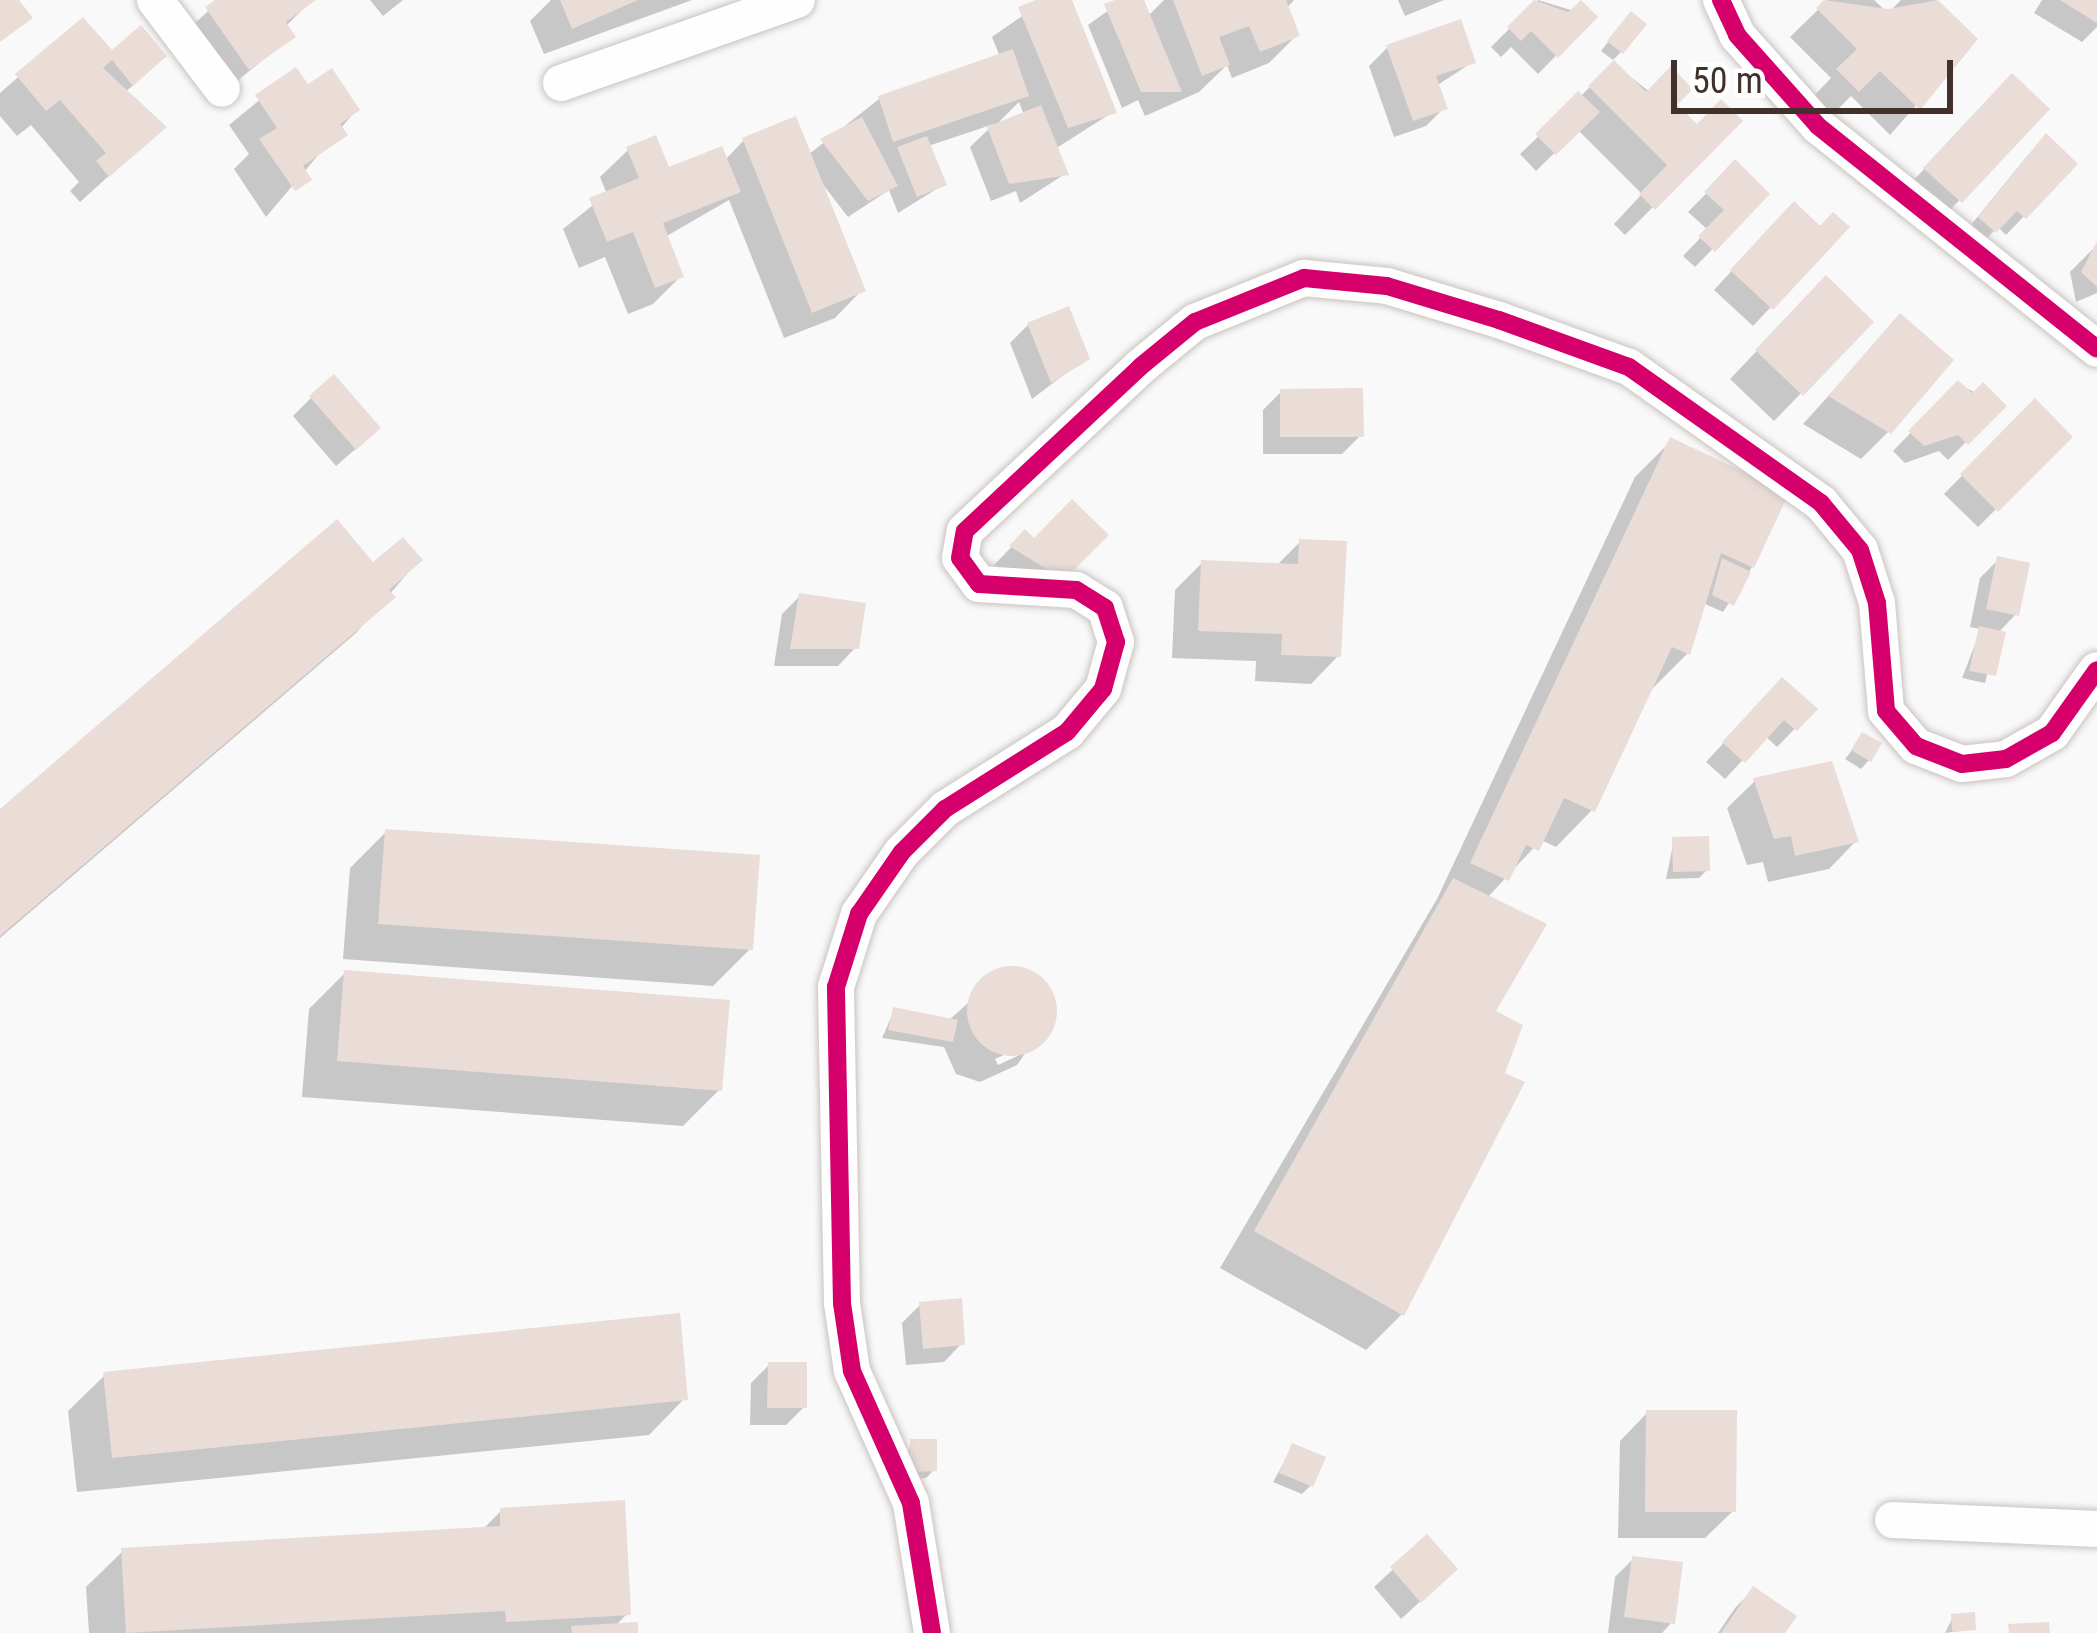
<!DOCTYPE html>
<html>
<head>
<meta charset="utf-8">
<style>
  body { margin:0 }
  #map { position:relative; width:2097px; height:1633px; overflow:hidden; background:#f9f9f9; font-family:"Roboto Condensed",sans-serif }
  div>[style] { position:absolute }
  .shadow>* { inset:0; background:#0003 }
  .building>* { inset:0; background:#eadcd7 }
  .round { border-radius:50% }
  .roads { filter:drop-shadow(0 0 3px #cac3c0) drop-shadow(0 0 3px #cac3c0) }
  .street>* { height:36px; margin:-18px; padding:0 18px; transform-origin:18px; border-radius:18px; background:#fefefe }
  .cycleway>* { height:18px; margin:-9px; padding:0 9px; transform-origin:9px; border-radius:9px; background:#d6006c }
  span { translate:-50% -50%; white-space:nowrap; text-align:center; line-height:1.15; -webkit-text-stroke:9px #fff; paint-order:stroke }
  .scale { position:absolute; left:1671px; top:60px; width:282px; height:54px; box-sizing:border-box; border:6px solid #40312b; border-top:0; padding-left:15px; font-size:36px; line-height:42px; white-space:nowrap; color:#40312b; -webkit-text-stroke:9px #fff; paint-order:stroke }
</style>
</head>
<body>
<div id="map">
  <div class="shadow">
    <i style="clip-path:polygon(220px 0,312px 0,286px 26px,292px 36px,220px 95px,180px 37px)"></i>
    <i style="clip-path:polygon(370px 0,403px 0,383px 16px)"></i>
    <i style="clip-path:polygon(551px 0,692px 0,544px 54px,530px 21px)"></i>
    <i style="clip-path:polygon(evenodd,1045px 0,1069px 0,1113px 112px,1055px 149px,1065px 174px,1020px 203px,1016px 191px,991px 201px,970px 147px,994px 124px,928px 146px,943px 185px,898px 213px,889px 190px,848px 217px,821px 182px,862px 290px,835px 318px,784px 338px,729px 200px,665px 237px,681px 276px,653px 304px,628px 314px,605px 257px,579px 268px,563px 229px,607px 194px,600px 177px,628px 150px,667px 171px,725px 160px,744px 140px,808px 155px,879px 99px,1000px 57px,992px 37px,1045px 0,1019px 102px,1024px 115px,993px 128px,1019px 102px)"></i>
    <i style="clip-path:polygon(1123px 0,1141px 0,1148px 16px,1164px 0,1294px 0,1286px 9px,1296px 36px,1269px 63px,1232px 78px,1227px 65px,1199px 92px,1145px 116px,1138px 100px,1122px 108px,1088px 25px)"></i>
    <i style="clip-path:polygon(1398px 0,1444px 0,1405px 16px)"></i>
    <i style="clip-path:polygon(1538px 0,1594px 17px,1538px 74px,1511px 47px,1501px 57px,1491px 47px)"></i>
    <i style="clip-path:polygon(1828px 0,1874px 0,1888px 13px,1901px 0,1935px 0,1974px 39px,1890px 135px,1851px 96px,1830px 117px,1811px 99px,1831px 78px,1790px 37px)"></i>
    <i style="clip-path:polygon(2042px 0,2097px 0,2097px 27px,2082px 42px,2034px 13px)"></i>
    <i style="clip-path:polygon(82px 21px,136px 83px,125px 92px,163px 127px,80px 202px,70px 191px,79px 182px,31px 125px,17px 136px,0 116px,0 93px)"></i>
    <i style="clip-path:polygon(1623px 23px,1621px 52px,1613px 60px,1601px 51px)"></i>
    <i style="clip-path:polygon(1388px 47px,1473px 62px,1436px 86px,1444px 108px,1426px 126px,1394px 137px,1369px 66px)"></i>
    <i style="clip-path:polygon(1614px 64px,1696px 128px,1739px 121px,1625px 235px,1614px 224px,1642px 194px,1578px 130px,1536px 171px,1520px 154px)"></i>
    <i style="clip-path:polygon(295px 71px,307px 89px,357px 109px,266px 217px,234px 169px,249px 154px,229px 125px)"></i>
    <i style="clip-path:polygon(1984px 105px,2046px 109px,1932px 229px,1898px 197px)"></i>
    <i style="clip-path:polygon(2028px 155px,2074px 164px,2006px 235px,1998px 227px,1976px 249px,1962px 236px)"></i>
    <i style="clip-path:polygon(1735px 164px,1766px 194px,1695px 267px,1683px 256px,1708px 230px,1688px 212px)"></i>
    <i style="clip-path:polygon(1776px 223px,1846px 227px,1753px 326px,1714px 290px)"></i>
    <i style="clip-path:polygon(2097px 245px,2097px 293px,2076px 302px,2070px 272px)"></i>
    <i style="clip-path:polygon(1799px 307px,1870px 322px,1774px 421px,1730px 379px)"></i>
    <i style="clip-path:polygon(1900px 317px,1888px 432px,1861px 459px,1803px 424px)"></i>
    <i style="clip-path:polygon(1028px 325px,1086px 358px,1032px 399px,1010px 343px)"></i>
    <i style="clip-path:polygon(1958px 384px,2002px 406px,1948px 460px,1939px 451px,1905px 463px,1893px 451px)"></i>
    <i style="clip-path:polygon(1281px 392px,1361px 435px,1342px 454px,1263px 454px,1263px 410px)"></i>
    <i style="clip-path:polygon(311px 398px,359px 446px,336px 466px,293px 416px)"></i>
    <i style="clip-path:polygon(2035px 402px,2069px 437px,1978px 527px,1944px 494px)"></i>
    <i style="clip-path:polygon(1671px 441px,1752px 567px,1723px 612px,1703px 603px,1687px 654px,1651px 690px,1592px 810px,1556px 847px,1541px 840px,1487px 898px,1492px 1012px,1402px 1314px,1366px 1350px,1220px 1268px,1437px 899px,1635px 477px)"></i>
    <i style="clip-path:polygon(1072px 503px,1044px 596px,994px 565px,1025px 533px,1034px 542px)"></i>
    <i style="clip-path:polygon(1300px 542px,1338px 656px,1311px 684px,1255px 681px,1256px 661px,1172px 658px,1175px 590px,1202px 563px,1276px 566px)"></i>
    <i style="clip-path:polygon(419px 560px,356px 633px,0 938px,0 813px,373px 566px)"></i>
    <i style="clip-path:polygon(1998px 560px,2016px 614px,1998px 633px,1985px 683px,1962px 678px,1981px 629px,1970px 627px,1980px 578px)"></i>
    <i style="clip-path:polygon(800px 596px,856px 647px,838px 666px,774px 666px,782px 614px)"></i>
    <i style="clip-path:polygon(1764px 699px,1814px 709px,1777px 747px,1765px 736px,1725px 779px,1706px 762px)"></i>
    <i style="clip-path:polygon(1863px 736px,1869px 760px,1861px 769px,1845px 759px)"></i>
    <i style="clip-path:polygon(1755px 781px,1856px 841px,1829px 869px,1768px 882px,1763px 862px,1747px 865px,1727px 808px)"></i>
    <i style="clip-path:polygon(386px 832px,750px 949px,713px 986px,343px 959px,350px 868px)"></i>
    <i style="clip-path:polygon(1674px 840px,1707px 870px,1699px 878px,1666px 879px)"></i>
    <i style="clip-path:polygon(evenodd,1006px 969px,1045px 985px,1054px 1012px,1017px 1065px,980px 1082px,956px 1074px,944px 1047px,882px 1038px,894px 1011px,948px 1021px,1006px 969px,1028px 1044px,1028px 1051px,998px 1065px,995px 1059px,1028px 1044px)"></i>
    <i style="clip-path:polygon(345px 973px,719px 1090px,683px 1126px,302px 1097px,309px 1009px)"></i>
    <i style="clip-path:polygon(920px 1305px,962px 1343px,944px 1362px,906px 1365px,902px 1323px)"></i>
    <i style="clip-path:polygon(769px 1365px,804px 1407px,786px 1425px,750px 1425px,751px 1383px)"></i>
    <i style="clip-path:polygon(105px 1375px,685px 1398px,649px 1435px,77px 1492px,68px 1411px)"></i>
    <i style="clip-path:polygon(1647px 1413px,1733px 1511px,1705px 1538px,1618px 1538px,1620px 1441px)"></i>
    <i style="clip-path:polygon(911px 1442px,934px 1470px,926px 1478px,902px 1479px)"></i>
    <i style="clip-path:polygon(1293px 1446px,1311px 1485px,1302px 1494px,1273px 1482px)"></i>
    <i style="clip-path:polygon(501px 1511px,628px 1613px,615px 1626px,635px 1633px,89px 1633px,86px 1587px,123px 1551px,482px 1530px)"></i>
    <i style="clip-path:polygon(1427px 1538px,1436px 1587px,1401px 1619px,1374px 1587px)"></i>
    <i style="clip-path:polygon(1633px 1559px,1672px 1622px,1662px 1633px,1608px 1633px,1615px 1577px)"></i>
    <i style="clip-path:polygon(1753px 1590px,1781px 1633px,1718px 1633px,1735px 1608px)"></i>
    <i style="clip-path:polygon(1953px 1617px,1973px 1629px,1945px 1633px)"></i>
  </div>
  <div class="building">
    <i style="clip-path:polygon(0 0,19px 0,33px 18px,0 42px)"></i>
    <i style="clip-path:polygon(215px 0,316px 0,286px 22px,296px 37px,249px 70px,205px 7px)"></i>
    <i style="clip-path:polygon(560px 0,638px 0,572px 29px)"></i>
    <i style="clip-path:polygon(1036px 0,1072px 0,1117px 113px,1068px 128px,1018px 7px)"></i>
    <i style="clip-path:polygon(1115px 0,1144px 0,1182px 92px,1141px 92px,1104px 4px)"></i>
    <i style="clip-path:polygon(1173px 0,1286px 0,1300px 36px,1260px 52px,1249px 26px,1219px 37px,1230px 65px,1202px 76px)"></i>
    <i style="clip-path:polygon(1534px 0,1568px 12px,1581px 0,1598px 17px,1558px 58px,1531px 31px,1521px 41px,1507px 27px)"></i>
    <i style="clip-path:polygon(1824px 0,1888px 9px,1938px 0,1978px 39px,1920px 110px,1880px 71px,1859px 92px,1836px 69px,1857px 49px,1816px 8px)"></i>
    <i style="clip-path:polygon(2060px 0,2097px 0,2097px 23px)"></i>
    <i style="clip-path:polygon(1631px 11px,1647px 24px,1623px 54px,1607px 41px)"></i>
    <i style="clip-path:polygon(83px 17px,112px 50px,141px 25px,167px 56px,133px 86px,112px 60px,103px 68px,167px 127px,109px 177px,96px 161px,106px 153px,60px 100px,46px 111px,15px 74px)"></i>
    <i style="clip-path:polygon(1461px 19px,1476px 63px,1436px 76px,1448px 109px,1413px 121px,1386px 45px)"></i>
    <i style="clip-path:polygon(1013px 49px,1029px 96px,893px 142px,878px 96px)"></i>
    <i style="clip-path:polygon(1614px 60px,1646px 92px,1671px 66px,1693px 89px,1677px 105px,1697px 124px,1721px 99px,1743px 121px,1655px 210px,1639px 194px,1667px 165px,1588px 86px)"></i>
    <i style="clip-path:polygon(296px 67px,308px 84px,332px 68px,360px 110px,340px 124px,348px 135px,303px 166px,312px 180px,295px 191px,259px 139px,277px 128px,255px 95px)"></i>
    <i style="clip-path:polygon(2012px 73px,2050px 109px,1962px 203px,1923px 168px)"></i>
    <i style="clip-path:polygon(1578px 91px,1600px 112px,1556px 155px,1535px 134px)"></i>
    <i style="clip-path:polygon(1041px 105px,1069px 175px,1009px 184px,987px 127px)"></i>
    <i style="clip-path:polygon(796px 116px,866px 291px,812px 313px,742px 138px)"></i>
    <i style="clip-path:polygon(862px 117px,898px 186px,868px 201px,820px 139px)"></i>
    <i style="clip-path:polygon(2046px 133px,2078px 164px,2026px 219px,2017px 211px,1996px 233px,1978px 217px)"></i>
    <i style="clip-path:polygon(656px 135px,669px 167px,722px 146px,741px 192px,663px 223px,684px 277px,655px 288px,633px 232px,607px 242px,589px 198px,639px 178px,626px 147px)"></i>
    <i style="clip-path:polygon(927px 136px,947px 185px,917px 197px,897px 147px)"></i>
    <i style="clip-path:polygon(1735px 159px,1770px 194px,1715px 252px,1698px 236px,1724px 210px,1704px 192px)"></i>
    <i style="clip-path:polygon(1794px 201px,1820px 226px,1833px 212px,1850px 227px,1773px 310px,1730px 270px)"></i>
    <i style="clip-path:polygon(2097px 241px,2097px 287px,2081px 272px)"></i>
    <i style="clip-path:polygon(1826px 275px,1874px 322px,1803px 396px,1755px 350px)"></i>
    <i style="clip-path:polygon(1069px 306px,1090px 359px,1051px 383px,1027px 323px)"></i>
    <i style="clip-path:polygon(1900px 313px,1954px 360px,1891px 434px,1828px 396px)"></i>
    <i style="clip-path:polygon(334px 374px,381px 428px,356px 450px,309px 396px)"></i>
    <i style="clip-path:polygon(1958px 380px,1972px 393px,1983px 382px,2007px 406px,1968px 445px,1958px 435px,1924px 446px,1908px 431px)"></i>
    <i style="clip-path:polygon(1363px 388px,1364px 437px,1280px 437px,1280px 389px)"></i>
    <i style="clip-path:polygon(2035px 398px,2073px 437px,1998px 512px,1960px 474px)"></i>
    <i style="clip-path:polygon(1670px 437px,1789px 493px,1754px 568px,1721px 553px,1690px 655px,1672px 647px,1595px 812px,1564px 798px,1539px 851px,1526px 845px,1509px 881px,1470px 863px)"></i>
    <i style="clip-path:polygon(1072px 499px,1109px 535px,1064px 580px,1009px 546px,1025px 529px,1034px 538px)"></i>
    <i style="clip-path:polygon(337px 519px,373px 562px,403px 537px,423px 560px,389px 590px,396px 597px,0 936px,0 809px)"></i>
    <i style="clip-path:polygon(1299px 539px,1347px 541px,1341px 657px,1281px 655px,1282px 634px,1198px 631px,1201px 560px,1298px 564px)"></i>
    <i style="clip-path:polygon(1997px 556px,2030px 563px,2019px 616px,1986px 609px)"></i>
    <i style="clip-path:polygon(1722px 558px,1751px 572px,1734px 606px,1712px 595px)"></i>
    <i style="clip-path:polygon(799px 593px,866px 603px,859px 649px,790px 649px)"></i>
    <i style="clip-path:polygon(1979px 626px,2006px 632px,1996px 676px,1969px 671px)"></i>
    <i style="clip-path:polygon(1782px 677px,1818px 709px,1797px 731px,1784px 720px,1745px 763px,1722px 742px)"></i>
    <i style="clip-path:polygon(1862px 732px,1882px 743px,1871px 762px,1851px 750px)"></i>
    <i style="clip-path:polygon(1832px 761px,1859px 842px,1795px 856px,1791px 836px,1774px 839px,1753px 778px)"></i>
    <i style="clip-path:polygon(385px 829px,760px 855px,753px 950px,378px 924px)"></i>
    <i style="clip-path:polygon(1709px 836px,1710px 871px,1673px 872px,1672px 837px)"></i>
    <i style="clip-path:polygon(1453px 878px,1547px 924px,1496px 1011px,1523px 1025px,1505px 1073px,1525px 1082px,1404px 1316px,1254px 1231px)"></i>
    <i class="round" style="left:967px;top:966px;width:90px;height:90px"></i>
    <i style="clip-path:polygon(344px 970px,730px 1000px,722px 1091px,337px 1061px)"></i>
    <i style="clip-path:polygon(893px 1007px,958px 1020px,953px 1042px,888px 1030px)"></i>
    <i style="clip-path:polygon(962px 1298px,965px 1345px,923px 1349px,919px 1302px)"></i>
    <i style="clip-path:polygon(680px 1313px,688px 1400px,112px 1458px,103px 1372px)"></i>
    <i style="clip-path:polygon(768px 1362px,807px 1362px,807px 1408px,767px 1408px)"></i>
    <i style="clip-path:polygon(1646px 1410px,1737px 1410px,1736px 1512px,1645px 1512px)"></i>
    <i style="clip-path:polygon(910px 1439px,937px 1439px,937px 1471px,910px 1472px)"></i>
    <i style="clip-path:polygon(1292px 1443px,1326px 1457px,1313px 1487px,1279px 1473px)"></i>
    <i style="clip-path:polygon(625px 1500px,631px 1615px,506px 1622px,505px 1611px,126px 1633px,121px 1548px,500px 1526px,500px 1508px)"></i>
    <i style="clip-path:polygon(1427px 1534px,1458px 1569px,1421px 1603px,1390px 1567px)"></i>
    <i style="clip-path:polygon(1632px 1556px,1683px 1562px,1675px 1624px,1624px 1617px)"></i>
    <i style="clip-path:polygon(1753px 1586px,1797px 1616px,1785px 1633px,1721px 1633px)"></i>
    <i style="clip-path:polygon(1975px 1612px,1976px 1630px,1952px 1632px,1951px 1614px)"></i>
    <i style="clip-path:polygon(638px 1622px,638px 1633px,572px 1633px,571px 1626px)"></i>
    <i style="clip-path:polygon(2049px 1622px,2050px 1633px,2009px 1633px,2008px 1624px)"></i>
  </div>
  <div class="roads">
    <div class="street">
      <i style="left:155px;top:0;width:111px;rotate:53deg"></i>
      <i style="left:1721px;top:0;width:38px;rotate:65deg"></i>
      <i style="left:1737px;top:35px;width:122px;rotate:48.3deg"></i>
      <i style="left:1818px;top:126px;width:357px;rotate:38.6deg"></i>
      <i style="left:561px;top:83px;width:250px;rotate:-19.4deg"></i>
      <i style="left:1893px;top:1520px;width:204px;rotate:2.5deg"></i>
      <i style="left:932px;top:1633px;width:132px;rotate:-99.2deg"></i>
      <i style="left:911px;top:1503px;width:145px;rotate:-114.1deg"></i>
      <i style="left:852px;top:1371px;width:69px;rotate:-98.4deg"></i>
      <i style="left:842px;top:1303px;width:316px;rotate:-91.1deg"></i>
      <i style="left:836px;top:987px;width:77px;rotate:-72.5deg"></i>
      <i style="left:859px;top:914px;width:75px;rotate:-55.3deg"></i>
      <i style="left:902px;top:852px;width:61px;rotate:-45deg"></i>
      <i style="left:945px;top:809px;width:144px;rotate:-32.3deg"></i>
      <i style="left:1067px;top:732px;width:56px;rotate:-50.1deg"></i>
      <i style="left:1103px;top:689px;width:49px;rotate:-74.5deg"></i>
      <i style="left:1116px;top:642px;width:36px;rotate:-108deg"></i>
      <i style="left:1105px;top:608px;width:34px;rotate:-148deg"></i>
      <i style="left:1076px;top:590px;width:97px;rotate:-176.5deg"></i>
      <i style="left:979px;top:584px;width:32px;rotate:-126deg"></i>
      <i style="left:960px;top:558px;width:27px;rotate:-80deg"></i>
      <i style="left:965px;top:531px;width:240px;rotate:-43.1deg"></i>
      <i style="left:1140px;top:367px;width:71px;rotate:-39.3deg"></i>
      <i style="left:1195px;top:322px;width:118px;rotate:-22deg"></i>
      <i style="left:1304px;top:278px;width:83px;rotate:5.5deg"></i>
      <i style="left:1387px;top:286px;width:117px;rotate:16.9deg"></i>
      <i style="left:1499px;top:320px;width:138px;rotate:19.9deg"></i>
      <i style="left:1629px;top:367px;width:235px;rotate:35.3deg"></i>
      <i style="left:1821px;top:503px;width:61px;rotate:50.3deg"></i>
      <i style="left:1860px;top:550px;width:56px;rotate:72.2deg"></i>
      <i style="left:1877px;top:603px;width:108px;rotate:85.2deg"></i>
      <i style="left:1886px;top:711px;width:46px;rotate:49.4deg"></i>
      <i style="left:1916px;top:746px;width:49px;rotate:21.4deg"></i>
      <i style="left:1962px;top:764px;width:44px;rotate:-6.5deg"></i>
      <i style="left:2006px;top:759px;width:53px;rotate:-29.5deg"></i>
      <i style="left:2052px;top:733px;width:77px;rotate:-54.5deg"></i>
    </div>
  </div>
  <div class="cycleway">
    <i style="left:1721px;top:0;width:38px;rotate:65deg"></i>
    <i style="left:1737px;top:35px;width:122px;rotate:48.3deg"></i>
    <i style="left:1818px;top:126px;width:357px;rotate:38.6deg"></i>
    <i style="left:932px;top:1633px;width:132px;rotate:-99.2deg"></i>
    <i style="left:911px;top:1503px;width:145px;rotate:-114.1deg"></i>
    <i style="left:852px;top:1371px;width:69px;rotate:-98.4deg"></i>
    <i style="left:842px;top:1303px;width:316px;rotate:-91.1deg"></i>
    <i style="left:836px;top:987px;width:77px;rotate:-72.5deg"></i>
    <i style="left:859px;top:914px;width:75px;rotate:-55.3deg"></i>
    <i style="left:902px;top:852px;width:61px;rotate:-45deg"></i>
    <i style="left:945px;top:809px;width:144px;rotate:-32.3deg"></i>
    <i style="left:1067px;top:732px;width:56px;rotate:-50.1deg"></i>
    <i style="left:1103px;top:689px;width:49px;rotate:-74.5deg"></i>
    <i style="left:1116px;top:642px;width:36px;rotate:-108deg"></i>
    <i style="left:1105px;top:608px;width:34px;rotate:-148deg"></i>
    <i style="left:1076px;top:590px;width:97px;rotate:-176.5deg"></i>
    <i style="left:979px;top:584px;width:32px;rotate:-126deg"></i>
    <i style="left:960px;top:558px;width:27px;rotate:-80deg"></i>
    <i style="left:965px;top:531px;width:240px;rotate:-43.1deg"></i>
    <i style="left:1140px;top:367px;width:71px;rotate:-39.3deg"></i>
    <i style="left:1195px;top:322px;width:118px;rotate:-22deg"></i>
    <i style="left:1304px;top:278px;width:83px;rotate:5.5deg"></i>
    <i style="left:1387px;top:286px;width:117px;rotate:16.9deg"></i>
    <i style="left:1499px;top:320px;width:138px;rotate:19.9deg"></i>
    <i style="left:1629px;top:367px;width:235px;rotate:35.3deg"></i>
    <i style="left:1821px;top:503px;width:61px;rotate:50.3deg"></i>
    <i style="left:1860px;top:550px;width:56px;rotate:72.2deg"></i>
    <i style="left:1877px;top:603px;width:108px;rotate:85.2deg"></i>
    <i style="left:1886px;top:711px;width:46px;rotate:49.4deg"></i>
    <i style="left:1916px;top:746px;width:49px;rotate:21.4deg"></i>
    <i style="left:1962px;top:764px;width:44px;rotate:-6.5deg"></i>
    <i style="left:2006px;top:759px;width:53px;rotate:-29.5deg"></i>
    <i style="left:2052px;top:733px;width:77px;rotate:-54.5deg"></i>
  </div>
  <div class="scale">50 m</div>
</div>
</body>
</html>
